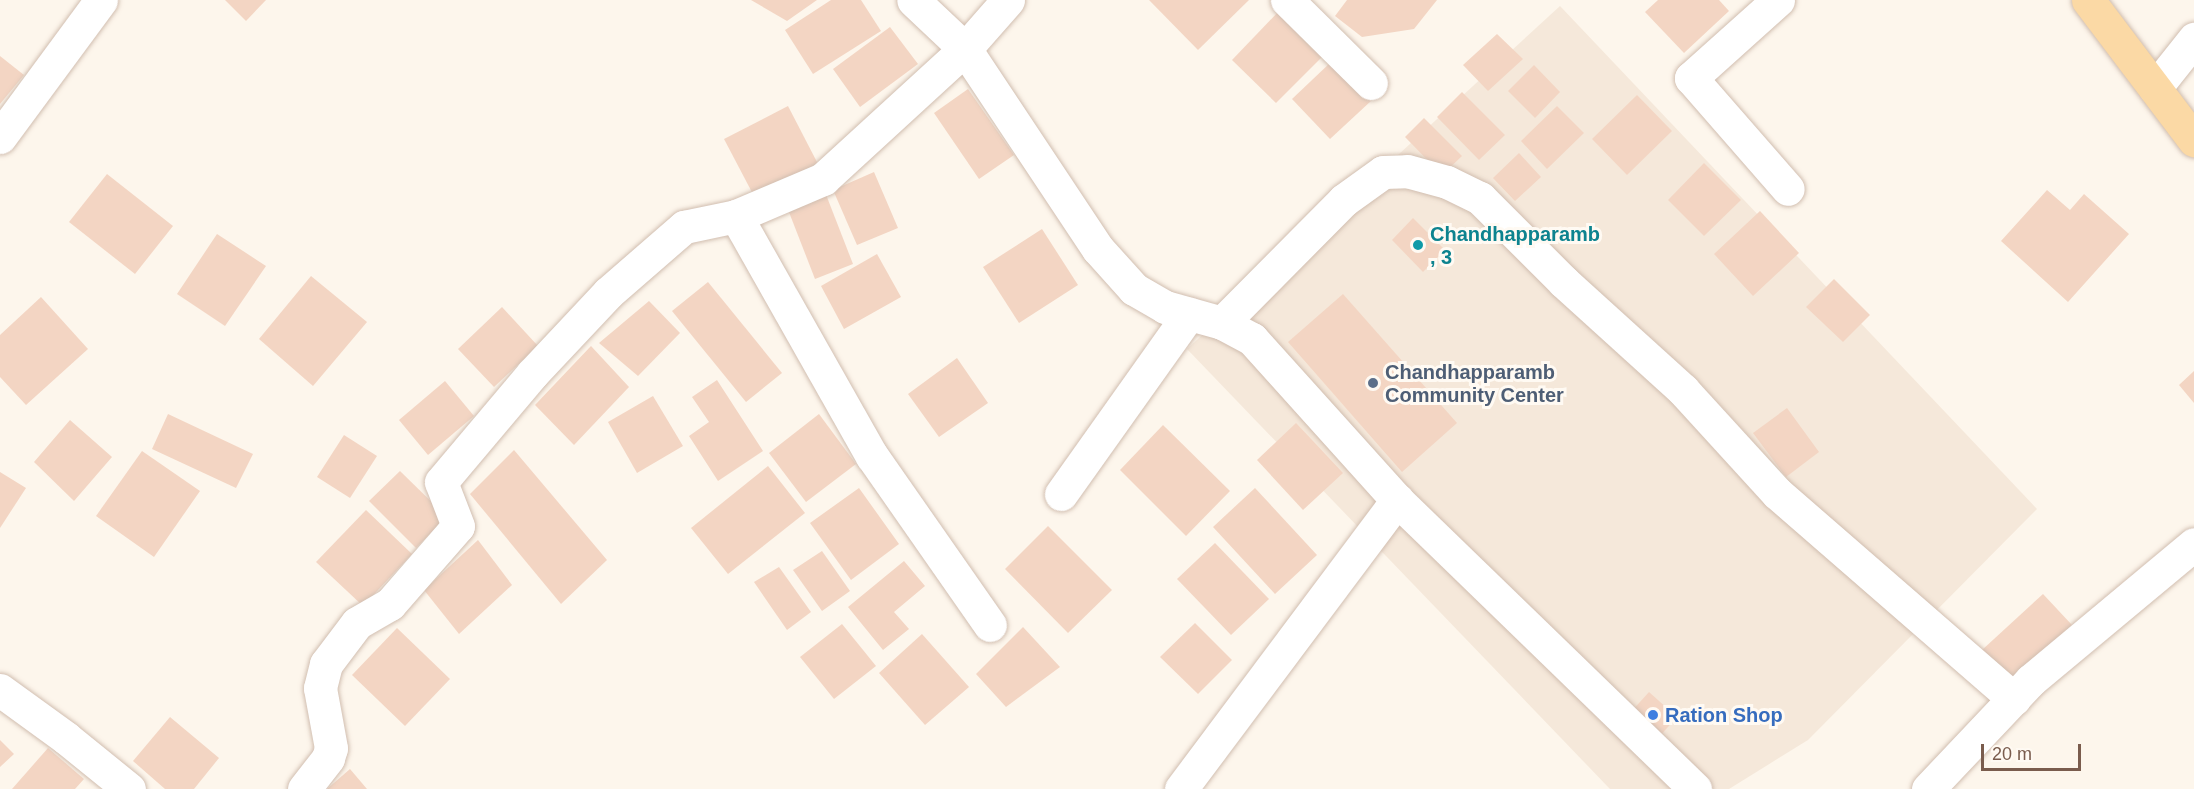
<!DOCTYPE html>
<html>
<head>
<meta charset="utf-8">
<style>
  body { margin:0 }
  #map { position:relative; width:2194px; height:789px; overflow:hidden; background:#fdf6ec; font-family:Helvetica,sans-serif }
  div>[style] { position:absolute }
  .residential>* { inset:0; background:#f5e8da }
  .building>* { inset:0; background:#f3d5c3 }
  .roads { filter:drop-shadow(0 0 2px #d1beb0) drop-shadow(0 0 2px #d1beb0) }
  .minor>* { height:33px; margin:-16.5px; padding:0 16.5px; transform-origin:16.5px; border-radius:16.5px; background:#fff }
  .major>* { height:33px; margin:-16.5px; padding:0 16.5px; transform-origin:16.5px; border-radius:16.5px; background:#fbd9a5 }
  .dots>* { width:16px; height:16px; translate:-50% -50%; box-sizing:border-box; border:3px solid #fffaf3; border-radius:50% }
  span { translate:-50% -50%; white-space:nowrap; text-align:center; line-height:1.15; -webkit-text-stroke:6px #fffaf3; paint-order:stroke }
  .culture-label { font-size:20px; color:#0d838f; font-weight:700 }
  .left { translate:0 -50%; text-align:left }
  .service-label { font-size:20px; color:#4e5e75; font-weight:700 }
  .shop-label { font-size:20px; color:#366cbe; font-weight:700 }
  .scale { position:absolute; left:1981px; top:744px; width:100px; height:27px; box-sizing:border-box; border:3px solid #7a5c4d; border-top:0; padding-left:8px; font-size:18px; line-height:21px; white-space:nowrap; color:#7a5c4d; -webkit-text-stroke:4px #fffaf3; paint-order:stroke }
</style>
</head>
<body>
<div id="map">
  <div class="residential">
    <i style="clip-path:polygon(1560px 6px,2037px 509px,1808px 740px,1729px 789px,1610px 789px,1187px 349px)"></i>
  </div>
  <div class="building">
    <i style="clip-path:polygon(225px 0,266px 0,246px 21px)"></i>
    <i style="clip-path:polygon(751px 0,817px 0,787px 21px)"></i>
    <i style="clip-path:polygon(831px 0,861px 0,881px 31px,813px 74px,785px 30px)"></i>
    <i style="clip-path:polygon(1149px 0,1249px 0,1198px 50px)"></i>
    <i style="clip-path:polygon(1347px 0,1437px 0,1414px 29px,1362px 37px,1335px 16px)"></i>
    <i style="clip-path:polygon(1658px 0,1719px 0,1729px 11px,1684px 53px,1645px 12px)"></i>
    <i style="clip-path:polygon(1280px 10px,1325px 54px,1276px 103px,1232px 60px)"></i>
    <i style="clip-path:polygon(890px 27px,918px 64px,860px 107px,833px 69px)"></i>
    <i style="clip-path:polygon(1497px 34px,1523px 59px,1488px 91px,1463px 65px)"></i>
    <i style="clip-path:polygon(0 56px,24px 75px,0 104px)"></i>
    <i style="clip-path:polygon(1331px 62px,1371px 101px,1330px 139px,1292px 99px)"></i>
    <i style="clip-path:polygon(1534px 65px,1560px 92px,1535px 118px,1508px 91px)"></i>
    <i style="clip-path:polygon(968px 89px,1014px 155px,979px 179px,934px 113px)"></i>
    <i style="clip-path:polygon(1462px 92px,1505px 135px,1479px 160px,1437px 117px)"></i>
    <i style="clip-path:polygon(1637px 95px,1672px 131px,1627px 175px,1592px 139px)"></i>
    <i style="clip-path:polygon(788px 106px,818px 164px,755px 198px,724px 139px)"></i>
    <i style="clip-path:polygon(1557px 106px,1584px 133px,1547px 169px,1521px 141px)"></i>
    <i style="clip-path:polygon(1424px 118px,1462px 156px,1442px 175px,1405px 137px)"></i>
    <i style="clip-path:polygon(1519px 153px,1541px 177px,1515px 201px,1493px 178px)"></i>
    <i style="clip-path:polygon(1704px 163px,1741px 200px,1704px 236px,1668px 200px)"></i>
    <i style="clip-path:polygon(874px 172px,898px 228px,857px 245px,833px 190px)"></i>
    <i style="clip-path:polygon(107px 174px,173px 226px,135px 274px,69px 222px)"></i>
    <i style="clip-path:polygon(2047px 190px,2070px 210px,2084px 194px,2129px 234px,2068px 302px,2001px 241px)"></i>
    <i style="clip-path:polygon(825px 192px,853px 264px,815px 279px,787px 207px)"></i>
    <i style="clip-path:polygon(1760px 211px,1799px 253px,1753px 296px,1714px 254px)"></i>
    <i style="clip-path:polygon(1413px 218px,1445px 250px,1423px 272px,1392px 240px)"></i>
    <i style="clip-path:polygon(1042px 229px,1078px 285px,1019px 323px,983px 267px)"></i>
    <i style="clip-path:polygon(217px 234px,266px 266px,225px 326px,177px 294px)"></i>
    <i style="clip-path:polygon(877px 254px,901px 297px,844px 329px,821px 286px)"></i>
    <i style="clip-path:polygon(311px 276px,367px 322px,313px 386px,259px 339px)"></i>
    <i style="clip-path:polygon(1834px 279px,1870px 315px,1843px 342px,1806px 307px)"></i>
    <i style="clip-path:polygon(708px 282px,782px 373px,746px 402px,672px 311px)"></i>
    <i style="clip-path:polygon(1343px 294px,1457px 423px,1402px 472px,1288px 342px)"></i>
    <i style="clip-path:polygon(41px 297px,88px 349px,26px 405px,0 377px,0 335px)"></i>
    <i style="clip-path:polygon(649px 301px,680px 333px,638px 376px,599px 343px)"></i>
    <i style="clip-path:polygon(502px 307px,538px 346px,494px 387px,458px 349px)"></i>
    <i style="clip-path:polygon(591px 346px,629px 387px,574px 445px,535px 405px)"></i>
    <i style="clip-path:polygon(957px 358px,988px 403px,939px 437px,908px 394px)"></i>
    <i style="clip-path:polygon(2194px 371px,2194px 403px,2179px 385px)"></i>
    <i style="clip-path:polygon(717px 380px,763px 451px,718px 481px,689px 436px,709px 422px,692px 397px)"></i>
    <i style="clip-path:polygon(445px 381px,474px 416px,428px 455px,399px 420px)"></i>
    <i style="clip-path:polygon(653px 396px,683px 446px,637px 473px,608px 422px)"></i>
    <i style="clip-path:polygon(1787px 408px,1819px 452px,1786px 477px,1753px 433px)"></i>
    <i style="clip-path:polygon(168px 414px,253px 454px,236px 488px,152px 449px)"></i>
    <i style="clip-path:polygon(819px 414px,856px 464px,806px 502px,769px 453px)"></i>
    <i style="clip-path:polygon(70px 420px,112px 457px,74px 501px,34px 462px)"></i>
    <i style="clip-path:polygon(1296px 423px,1343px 473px,1303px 510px,1257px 460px)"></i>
    <i style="clip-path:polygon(1163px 425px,1230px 491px,1186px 536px,1120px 470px)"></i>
    <i style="clip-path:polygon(344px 435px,377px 456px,350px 498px,317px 477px)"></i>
    <i style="clip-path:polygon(514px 450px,607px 560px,561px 604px,470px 494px)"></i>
    <i style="clip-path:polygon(142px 451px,200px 491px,154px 557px,96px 516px)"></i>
    <i style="clip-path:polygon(768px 466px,805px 513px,728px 574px,691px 528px)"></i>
    <i style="clip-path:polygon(400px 471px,447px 517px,416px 548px,369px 501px)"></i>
    <i style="clip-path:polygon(0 472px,26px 488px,0 528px)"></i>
    <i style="clip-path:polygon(859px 488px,899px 544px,851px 580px,810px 523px)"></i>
    <i style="clip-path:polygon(1255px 488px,1317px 555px,1275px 594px,1213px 527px)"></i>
    <i style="clip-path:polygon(366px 510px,412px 554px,363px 606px,316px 562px)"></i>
    <i style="clip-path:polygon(1048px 526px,1112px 590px,1068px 633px,1005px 569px)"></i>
    <i style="clip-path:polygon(478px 540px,512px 585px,459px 634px,424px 590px)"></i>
    <i style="clip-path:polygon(1215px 543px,1269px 599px,1231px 635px,1177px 579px)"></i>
    <i style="clip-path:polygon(822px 551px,850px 591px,822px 611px,793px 570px)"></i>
    <i style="clip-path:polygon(904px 561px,925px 586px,894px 612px,909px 629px,883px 650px,848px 607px)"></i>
    <i style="clip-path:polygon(779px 567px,811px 612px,787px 630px,754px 582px)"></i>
    <i style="clip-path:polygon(2043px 594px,2072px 625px,2012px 681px,1982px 650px)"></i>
    <i style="clip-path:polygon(1195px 623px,1232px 660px,1198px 694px,1160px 657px)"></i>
    <i style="clip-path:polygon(842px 624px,876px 666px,834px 699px,800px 657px)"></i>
    <i style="clip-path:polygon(1023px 627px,1060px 667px,1006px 707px,976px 674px)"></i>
    <i style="clip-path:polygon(397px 628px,450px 679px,405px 726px,352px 675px)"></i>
    <i style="clip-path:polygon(922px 634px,969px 687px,925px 725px,879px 673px)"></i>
    <i style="clip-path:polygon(1649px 692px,1677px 717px,1658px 738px,1630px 713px)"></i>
    <i style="clip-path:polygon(170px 717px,219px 758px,194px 789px,165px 789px,133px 761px)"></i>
    <i style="clip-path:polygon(0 740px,14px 754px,0 767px)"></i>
    <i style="clip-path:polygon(48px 748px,84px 779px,75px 789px,12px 789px)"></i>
    <i style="clip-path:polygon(350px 769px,367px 789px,327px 789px)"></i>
  </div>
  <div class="roads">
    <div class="minor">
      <i style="left:1008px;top:0;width:65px;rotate:131.3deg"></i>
      <i style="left:965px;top:49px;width:240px;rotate:56.4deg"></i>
      <i style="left:1098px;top:249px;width:54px;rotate:48deg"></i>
      <i style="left:1134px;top:289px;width:36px;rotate:30deg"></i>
      <i style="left:1165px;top:307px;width:59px;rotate:15.7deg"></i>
      <i style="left:1222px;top:323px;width:34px;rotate:28deg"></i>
      <i style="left:1252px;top:339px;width:217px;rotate:48deg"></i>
      <i style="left:1397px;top:500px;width:415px;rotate:44.1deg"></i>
      <i style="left:1287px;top:0;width:118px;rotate:44.7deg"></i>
      <i style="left:1778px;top:0;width:117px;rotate:138.1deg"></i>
      <i style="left:1691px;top:78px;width:147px;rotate:48.9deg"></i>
      <i style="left:2155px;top:88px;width:63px;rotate:-51.5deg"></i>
      <i style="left:0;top:137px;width:170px;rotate:-53.6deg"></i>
      <i style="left:736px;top:216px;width:276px;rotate:60.5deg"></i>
      <i style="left:872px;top:456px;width:206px;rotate:55.1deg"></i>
      <i style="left:1222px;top:323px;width:173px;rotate:-45.2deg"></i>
      <i style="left:1344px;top:200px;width:48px;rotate:-35.7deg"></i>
      <i style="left:1383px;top:172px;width:24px;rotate:-2deg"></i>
      <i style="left:1407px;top:171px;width:41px;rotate:15.4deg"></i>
      <i style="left:1447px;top:182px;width:37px;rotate:26deg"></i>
      <i style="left:1480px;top:198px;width:119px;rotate:45deg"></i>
      <i style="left:1564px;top:282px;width:161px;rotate:42.2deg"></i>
      <i style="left:1683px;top:390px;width:139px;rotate:47.6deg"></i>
      <i style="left:1777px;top:493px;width:314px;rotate:41deg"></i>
      <i style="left:1061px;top:494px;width:221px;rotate:-54.6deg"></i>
      <i style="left:0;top:690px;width:82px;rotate:36deg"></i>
      <i style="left:66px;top:738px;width:81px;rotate:39deg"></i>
      <i style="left:304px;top:789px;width:39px;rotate:-52deg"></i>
      <i style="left:328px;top:758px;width:10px;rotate:-73deg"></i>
      <i style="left:331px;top:748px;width:61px;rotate:-100.4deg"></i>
      <i style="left:320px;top:688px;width:25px;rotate:-76deg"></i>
      <i style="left:326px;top:664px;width:51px;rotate:-52.9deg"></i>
      <i style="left:357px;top:623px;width:38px;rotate:-30deg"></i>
      <i style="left:390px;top:604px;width:103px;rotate:-48.9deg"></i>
      <i style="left:458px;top:526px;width:47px;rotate:-111.1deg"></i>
      <i style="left:441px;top:482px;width:141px;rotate:-49.9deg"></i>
      <i style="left:532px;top:374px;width:111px;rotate:-46.8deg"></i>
      <i style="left:608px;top:293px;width:101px;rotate:-41deg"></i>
      <i style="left:684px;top:227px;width:53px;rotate:-11.9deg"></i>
      <i style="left:736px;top:216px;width:95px;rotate:-23deg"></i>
      <i style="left:823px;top:179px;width:193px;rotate:-42.5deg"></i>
      <i style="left:965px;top:49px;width:71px;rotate:-136.7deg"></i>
      <i style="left:1181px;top:789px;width:361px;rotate:-53.2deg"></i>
      <i style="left:1928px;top:789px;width:150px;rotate:-46.6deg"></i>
      <i style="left:2031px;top:680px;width:212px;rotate:-39.8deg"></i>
    </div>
    <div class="major">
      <i style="left:2088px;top:0;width:176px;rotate:52.9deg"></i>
    </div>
  </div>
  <div class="dots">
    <i style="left:1418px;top:245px;background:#0f9aa8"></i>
    <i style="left:1373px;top:383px;background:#5c6f8a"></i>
    <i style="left:1653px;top:715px;background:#3f7fe0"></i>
  </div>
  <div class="culture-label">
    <span class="left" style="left:1430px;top:246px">Chandhapparamb<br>, 3</span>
  </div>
  <div class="service-label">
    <span class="left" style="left:1385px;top:384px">Chandhapparamb<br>Community Center</span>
  </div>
  <div class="shop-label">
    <span class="left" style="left:1665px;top:715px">Ration Shop</span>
  </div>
  <div class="scale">20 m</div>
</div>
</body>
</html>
